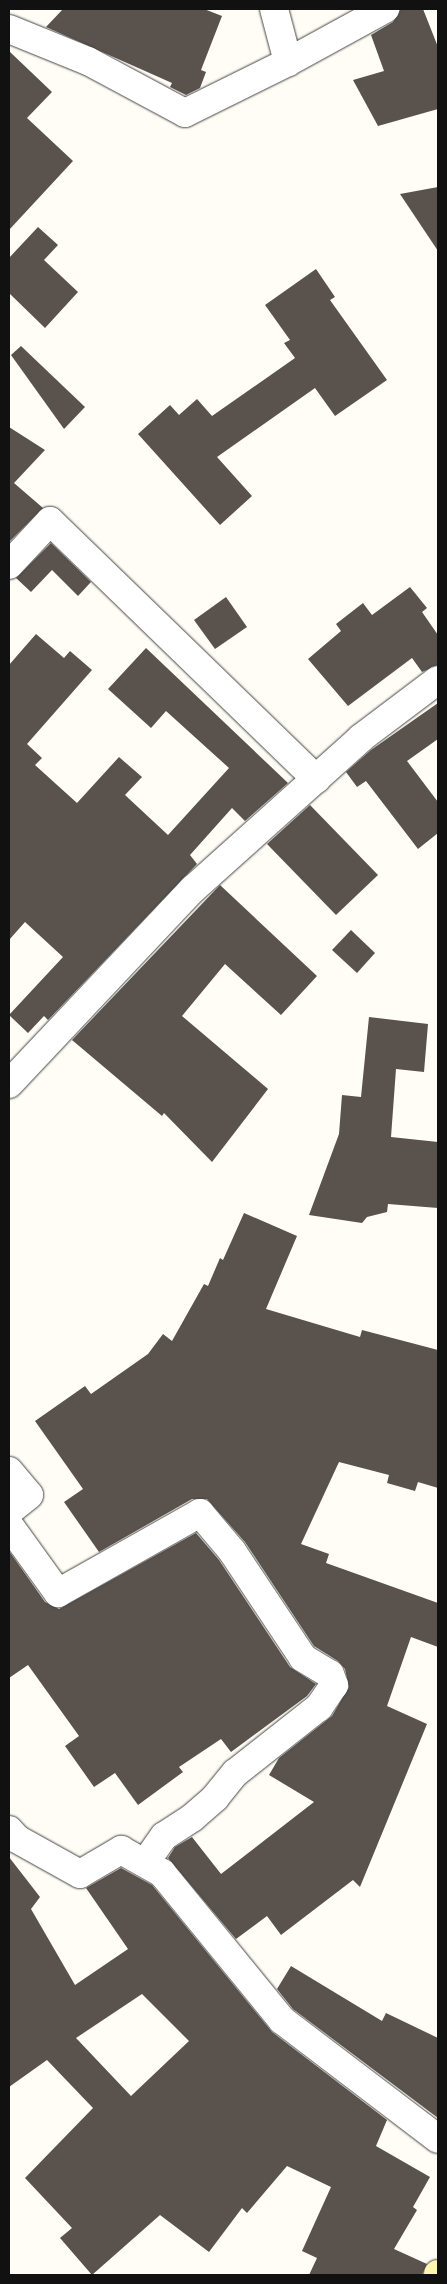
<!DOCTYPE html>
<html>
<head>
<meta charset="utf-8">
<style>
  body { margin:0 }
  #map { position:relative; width:447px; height:2284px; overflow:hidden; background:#fffdf5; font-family:"IBM Plex Serif",serif }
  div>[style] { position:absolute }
  .building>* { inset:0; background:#5a524d }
  .roads { filter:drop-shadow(0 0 1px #444) drop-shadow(0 0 1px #444) }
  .street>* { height:28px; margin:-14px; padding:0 14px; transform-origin:14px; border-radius:14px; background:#fff }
  .secondary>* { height:28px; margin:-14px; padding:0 14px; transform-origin:14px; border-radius:14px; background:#fff6b0 }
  span { translate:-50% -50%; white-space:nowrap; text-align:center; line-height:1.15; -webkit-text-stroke:5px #fff; paint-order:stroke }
  .frame { position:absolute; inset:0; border:10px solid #111; pointer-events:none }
</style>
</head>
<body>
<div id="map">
  <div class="building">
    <i style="clip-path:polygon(63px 9px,204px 9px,222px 16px,201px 70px,206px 72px,200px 88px,186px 95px,170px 87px,172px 83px,46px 27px)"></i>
    <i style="clip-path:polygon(401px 9px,423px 9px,438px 47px,438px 109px,378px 126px,353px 80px,384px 71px,371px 35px,393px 22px)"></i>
    <i style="clip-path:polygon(9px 51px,52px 92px,27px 118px,73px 161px,9px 230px)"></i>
    <i style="clip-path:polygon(438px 187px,438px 251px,400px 194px)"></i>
    <i style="clip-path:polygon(38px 227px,58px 245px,44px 260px,78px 292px,45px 328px,9px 293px,9px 258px)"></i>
    <i style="clip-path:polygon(316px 269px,335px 297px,330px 300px,387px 380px,335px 416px,315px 388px,217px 457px,252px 496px,220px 525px,138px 434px,170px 405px,179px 415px,197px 399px,212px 416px,295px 358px,284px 343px,290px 340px,265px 305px)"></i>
    <i style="clip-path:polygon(21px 346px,85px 407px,64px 429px,11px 355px)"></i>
    <i style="clip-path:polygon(9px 427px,45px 450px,14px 483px,43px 508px,9px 542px)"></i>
    <i style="clip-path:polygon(51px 543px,91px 582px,78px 596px,52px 570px,31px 592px,16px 578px)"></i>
    <i style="clip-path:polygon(410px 587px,427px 608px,422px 612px,438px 635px,438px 665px,422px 672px,412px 658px,348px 706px,308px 659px,341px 631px,336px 624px,363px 603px,372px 615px)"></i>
    <i style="clip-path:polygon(226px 597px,247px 627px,215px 649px,194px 620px)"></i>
    <i style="clip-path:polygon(36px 634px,64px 658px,70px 651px,92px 670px,27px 744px,42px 758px,35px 765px,77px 803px,119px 757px,142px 777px,125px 795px,168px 835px,229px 768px,166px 711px,151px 728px,108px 689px,146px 648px,288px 783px,245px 821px,232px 808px,190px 855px,197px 864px,48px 1020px,44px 1016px,28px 1033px,9px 1015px,63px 957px,25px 922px,9px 940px,9px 665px)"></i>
    <i style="clip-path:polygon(438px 703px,438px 739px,407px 761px,438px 802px,438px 833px,418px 849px,366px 781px,357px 787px,346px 772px,371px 750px)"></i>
    <i style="clip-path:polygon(310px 805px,378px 875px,336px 915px,267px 844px)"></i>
    <i style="clip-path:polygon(220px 885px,317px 976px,281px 1015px,225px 964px,182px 1016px,268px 1089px,212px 1162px,164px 1113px,162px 1116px,72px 1040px)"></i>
    <i style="clip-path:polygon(351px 930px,375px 953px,357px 973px,332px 950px)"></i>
    <i style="clip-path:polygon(369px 1017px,428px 1024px,424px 1072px,396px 1069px,391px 1137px,438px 1142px,438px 1208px,388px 1204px,387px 1212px,367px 1217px,362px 1223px,309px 1215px,339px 1134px,342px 1095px,361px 1097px)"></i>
    <i style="clip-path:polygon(244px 1213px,297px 1236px,266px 1309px,360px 1337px,362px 1330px,438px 1350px,438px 1488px,418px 1482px,415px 1491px,387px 1483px,389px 1475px,339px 1462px,301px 1544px,329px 1554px,326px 1563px,438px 1603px,438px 1647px,411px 1637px,387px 1706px,427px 1724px,360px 1887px,353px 1880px,281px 1935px,267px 1916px,236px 1939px,168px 1858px,175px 1847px,192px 1837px,221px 1874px,314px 1802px,269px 1775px,279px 1758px,332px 1716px,349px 1687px,345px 1669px,338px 1661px,314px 1646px,245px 1542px,207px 1499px,192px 1499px,99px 1552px,64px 1502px,83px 1489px,35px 1421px,85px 1386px,91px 1394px,148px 1354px,163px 1334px,172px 1341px,204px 1284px,208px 1286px,220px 1258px,223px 1260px)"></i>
    <i style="clip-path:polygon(196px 1533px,219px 1560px,290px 1667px,316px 1684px,307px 1696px,231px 1752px,221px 1739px,179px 1767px,183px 1772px,138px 1805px,115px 1773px,94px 1787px,65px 1746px,79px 1736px,28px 1665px,9px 1678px,9px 1551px,45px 1602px,59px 1609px)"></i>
    <i style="clip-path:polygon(evenodd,9px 1857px,40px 1897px,31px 1909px,75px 1985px,128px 1949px,86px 1888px,121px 1868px,152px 1885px,272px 2032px,387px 2120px,376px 2146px,430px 2177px,413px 2207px,417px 2210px,394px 2249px,427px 2264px,422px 2275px,309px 2275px,317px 2258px,302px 2251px,331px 2187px,287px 2166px,247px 2213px,242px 2208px,209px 2252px,160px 2215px,92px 2275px,60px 2238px,72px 2228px,25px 2178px,93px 2108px,47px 2060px,9px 2087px,9px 1857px,142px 1994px,189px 2041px,131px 2096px,76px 2038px,142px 1994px)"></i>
    <i style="clip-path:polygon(291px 1966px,382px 2021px,386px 2013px,438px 2038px,438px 2118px,293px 2009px,277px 1989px)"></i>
  </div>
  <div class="roads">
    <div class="street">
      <i style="left:274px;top:9px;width:55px;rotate:75.2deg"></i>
      <i style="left:9px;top:29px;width:85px;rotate:22.1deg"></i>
      <i style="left:88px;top:61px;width:110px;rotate:28.2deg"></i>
      <i style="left:185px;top:113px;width:115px;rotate:-26.3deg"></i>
      <i style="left:288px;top:62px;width:111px;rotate:-28.7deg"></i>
      <i style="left:9px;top:565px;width:60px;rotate:-47deg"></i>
      <i style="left:50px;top:521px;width:371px;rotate:44.1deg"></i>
      <i style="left:9px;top:1084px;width:268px;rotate:-46.7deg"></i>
      <i style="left:193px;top:889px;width:226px;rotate:-41.9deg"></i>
      <i style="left:361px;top:738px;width:96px;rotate:-37deg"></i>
      <i style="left:9px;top:1471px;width:31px;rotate:50deg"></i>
      <i style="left:29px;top:1495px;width:26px;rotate:141deg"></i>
      <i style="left:9px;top:1525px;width:84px;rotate:54.2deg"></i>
      <i style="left:58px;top:1593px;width:163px;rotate:-29.4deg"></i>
      <i style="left:200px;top:1513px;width:50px;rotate:49.9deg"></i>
      <i style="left:232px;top:1551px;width:128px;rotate:56.4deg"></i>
      <i style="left:303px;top:1658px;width:31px;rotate:31deg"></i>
      <i style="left:330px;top:1674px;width:12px;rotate:70deg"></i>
      <i style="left:334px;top:1685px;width:27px;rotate:124deg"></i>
      <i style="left:319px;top:1707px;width:107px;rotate:141.8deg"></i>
      <i style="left:235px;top:1773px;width:32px;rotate:129deg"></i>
      <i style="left:215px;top:1798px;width:30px;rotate:139deg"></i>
      <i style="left:192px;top:1818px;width:33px;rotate:147deg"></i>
      <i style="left:164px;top:1836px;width:33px;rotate:125deg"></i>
      <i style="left:9px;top:1830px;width:12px;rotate:48deg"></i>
      <i style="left:17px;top:1839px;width:72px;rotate:29.1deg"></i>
      <i style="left:80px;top:1874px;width:48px;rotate:-30.3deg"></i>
      <i style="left:121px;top:1850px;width:47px;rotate:29.3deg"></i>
      <i style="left:162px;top:1873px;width:190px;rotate:50.8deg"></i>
      <i style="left:282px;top:2020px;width:196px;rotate:37.3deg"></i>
    </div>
    <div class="secondary">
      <i style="left:438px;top:2275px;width:1px;rotate:-90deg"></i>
    </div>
  </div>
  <div class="frame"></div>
</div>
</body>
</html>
